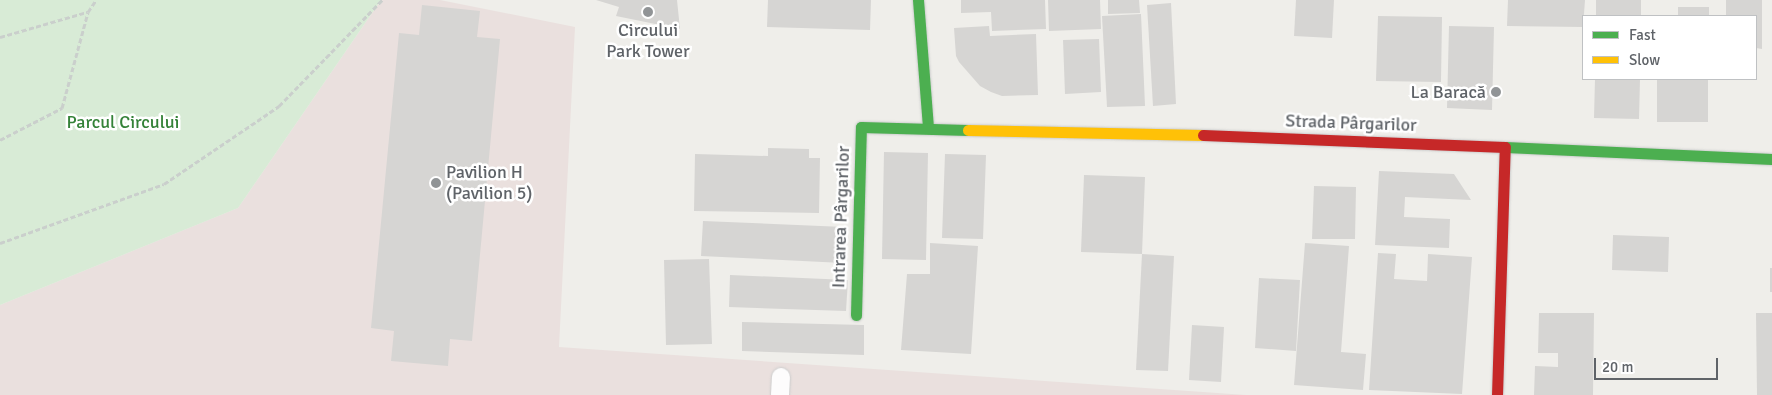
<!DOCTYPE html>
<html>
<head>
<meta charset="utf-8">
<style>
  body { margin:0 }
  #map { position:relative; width:1772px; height:395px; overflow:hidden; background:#efeeea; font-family:Signika,sans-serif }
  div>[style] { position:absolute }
  .medical>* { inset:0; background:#eae0de }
  .green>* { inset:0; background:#d8ebd6 }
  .building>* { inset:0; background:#d6d5d3 }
  .path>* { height:3px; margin-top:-1.5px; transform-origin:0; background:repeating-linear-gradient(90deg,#cacfcc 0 5px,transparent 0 7.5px) }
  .roads { filter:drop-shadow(0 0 1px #cbcccc) drop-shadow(0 0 1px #cbcccc) }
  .lane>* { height:18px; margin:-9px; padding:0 9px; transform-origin:9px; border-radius:9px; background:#fdfcfc }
  .fast>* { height:11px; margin:-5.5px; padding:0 5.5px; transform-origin:5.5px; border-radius:5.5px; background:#4caf50 }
  .slow>* { height:11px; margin:-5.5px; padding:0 5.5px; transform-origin:5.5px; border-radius:5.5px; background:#ffc107 }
  .jam>* { height:11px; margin:-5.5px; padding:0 5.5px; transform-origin:5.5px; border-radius:5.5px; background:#c62828 }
  .dots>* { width:14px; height:14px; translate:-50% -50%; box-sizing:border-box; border:2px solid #fff; border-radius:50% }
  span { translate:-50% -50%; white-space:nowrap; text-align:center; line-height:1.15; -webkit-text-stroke:5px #fff; paint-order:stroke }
  .poi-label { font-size:18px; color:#5f6368 }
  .right { translate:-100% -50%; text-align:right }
  .left { translate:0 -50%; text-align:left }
  .park-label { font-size:18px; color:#348238 }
  .street-label { font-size:18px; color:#5f6368 }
  .legend { position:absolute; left:1582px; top:15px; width:175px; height:65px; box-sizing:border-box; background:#fff; border:1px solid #bfc1c3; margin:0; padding:6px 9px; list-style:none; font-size:15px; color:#5f6368 }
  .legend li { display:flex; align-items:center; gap:10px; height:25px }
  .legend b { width:25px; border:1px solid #bfc1c3 }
  .scale { position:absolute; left:1594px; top:358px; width:124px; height:22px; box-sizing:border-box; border:2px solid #5f6368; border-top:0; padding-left:6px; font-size:15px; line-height:18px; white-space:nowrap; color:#5f6368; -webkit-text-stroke:4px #fff; paint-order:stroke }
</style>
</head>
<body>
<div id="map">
  <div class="medical">
    <i style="clip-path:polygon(381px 0,440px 0,575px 27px,559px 347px,1246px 395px,0 395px,0 305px,238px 208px)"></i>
  </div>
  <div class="green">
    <i style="clip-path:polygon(0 0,381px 0,238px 208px,0 305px)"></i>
  </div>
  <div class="building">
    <i style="clip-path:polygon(596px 0,677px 0,680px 29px,616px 16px,619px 7px)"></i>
    <i style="clip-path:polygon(768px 0,871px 0,870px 30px,767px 27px)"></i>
    <i style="clip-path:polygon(961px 0,1045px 0,1046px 29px,992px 31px,991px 12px,961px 13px)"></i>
    <i style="clip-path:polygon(1048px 0,1100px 0,1101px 29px,1049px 31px)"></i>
    <i style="clip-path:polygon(1108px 0,1139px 0,1140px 13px,1108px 14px)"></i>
    <i style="clip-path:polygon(1296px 0,1334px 0,1332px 38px,1294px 36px)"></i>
    <i style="clip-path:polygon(1508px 0,1585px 0,1583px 27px,1507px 26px)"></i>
    <i style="clip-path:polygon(1596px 0,1641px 0,1641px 16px,1596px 16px)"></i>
    <i style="clip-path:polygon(1726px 0,1762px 0,1762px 49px,1756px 48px,1756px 16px,1726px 16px)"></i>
    <i style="clip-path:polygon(1171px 3px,1176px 104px,1153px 106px,1147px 5px)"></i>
    <i style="clip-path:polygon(422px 5px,480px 11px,477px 37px,500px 39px,472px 341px,450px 339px,448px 366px,391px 361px,394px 331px,371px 328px,399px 33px,419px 35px)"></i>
    <i style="clip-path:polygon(1678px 7px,1709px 7px,1709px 16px,1678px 16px)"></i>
    <i style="clip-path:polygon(1141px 14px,1145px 106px,1107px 107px,1102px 16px)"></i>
    <i style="clip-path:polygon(1378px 16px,1442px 17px,1441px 82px,1376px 81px)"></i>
    <i style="clip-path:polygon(989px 26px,990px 36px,1036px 34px,1038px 95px,1002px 96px,991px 92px,980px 86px,959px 62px,956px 56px,954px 28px)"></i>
    <i style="clip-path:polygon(1449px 26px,1494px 27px,1492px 110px,1447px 108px)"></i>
    <i style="clip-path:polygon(1099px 39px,1101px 92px,1065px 94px,1063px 40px)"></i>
    <i style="clip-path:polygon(1595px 79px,1640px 79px,1639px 119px,1594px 118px)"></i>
    <i style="clip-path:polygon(1657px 79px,1708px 79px,1708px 122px,1657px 122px)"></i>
    <i style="clip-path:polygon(768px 148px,809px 149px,809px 158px,820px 158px,819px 213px,694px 211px,695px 154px,768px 156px)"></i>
    <i style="clip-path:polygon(884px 152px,928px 153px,926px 260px,882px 259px)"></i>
    <i style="clip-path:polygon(945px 154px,986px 155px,983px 239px,942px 238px)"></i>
    <i style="clip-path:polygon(1379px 171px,1454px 174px,1471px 200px,1405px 197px,1404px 217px,1450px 219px,1449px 248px,1375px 245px)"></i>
    <i style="clip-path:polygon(1084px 175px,1145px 177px,1142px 254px,1081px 252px)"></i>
    <i style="clip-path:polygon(1314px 186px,1356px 187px,1355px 239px,1312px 239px)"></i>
    <i style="clip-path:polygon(703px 221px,844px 227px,843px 263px,701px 256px)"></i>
    <i style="clip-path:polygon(1613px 235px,1669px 237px,1668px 272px,1612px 270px)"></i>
    <i style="clip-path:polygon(930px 243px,978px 246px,971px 354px,901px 350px,907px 274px,930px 274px)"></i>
    <i style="clip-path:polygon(1305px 243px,1349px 246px,1341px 352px,1366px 354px,1363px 390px,1294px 385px)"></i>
    <i style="clip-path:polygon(1378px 253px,1396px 254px,1394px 279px,1427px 281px,1428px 254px,1472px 257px,1462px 394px,1369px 390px)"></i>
    <i style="clip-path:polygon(1142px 254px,1174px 256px,1168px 371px,1136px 370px)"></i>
    <i style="clip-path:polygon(709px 259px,712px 344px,666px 345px,664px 260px)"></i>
    <i style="clip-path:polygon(1770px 268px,1772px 268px,1772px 292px,1770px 292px)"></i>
    <i style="clip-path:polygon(730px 275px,848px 280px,846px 311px,729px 307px)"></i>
    <i style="clip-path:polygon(1259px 278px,1300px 280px,1296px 351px,1255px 348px)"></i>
    <i style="clip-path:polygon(1539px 313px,1594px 313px,1593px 395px,1534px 395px,1535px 366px,1558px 367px,1558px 353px,1538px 353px)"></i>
    <i style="clip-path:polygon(1756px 313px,1772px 313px,1772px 395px,1757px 395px)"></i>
    <i style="clip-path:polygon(742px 322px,864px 325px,864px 355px,742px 351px)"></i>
    <i style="clip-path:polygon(1192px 325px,1224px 327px,1221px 382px,1189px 380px)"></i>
  </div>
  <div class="path">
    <i style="left:0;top:37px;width:91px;rotate:-16deg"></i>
    <i style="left:0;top:140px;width:70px;rotate:-27.3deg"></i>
    <i style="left:62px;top:108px;width:99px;rotate:-74.8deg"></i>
    <i style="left:88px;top:12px;width:14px;rotate:-56deg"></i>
    <i style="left:0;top:243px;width:174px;rotate:-19.8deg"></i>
    <i style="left:164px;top:184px;width:139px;rotate:-34.1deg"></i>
    <i style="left:279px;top:106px;width:148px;rotate:-45.8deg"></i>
  </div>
  <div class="roads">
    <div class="lane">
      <i style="left:780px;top:395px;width:18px;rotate:-87deg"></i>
    </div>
    <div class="fast">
      <i style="left:918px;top:0;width:127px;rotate:85.5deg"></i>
      <i style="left:1505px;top:147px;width:267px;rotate:2.6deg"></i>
      <i style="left:856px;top:315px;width:188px;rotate:-88.5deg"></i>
      <i style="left:861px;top:127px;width:107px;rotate:1.6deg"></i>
    </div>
    <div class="slow">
      <i style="left:968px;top:130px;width:235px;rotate:1.2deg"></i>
    </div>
    <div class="jam">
      <i style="left:1203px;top:135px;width:302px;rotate:2.3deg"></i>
      <i style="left:1497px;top:395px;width:248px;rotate:-88.2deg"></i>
    </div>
  </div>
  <div class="dots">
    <i style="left:648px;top:12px;background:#919496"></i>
    <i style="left:1496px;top:92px;background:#919496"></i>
    <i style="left:436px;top:183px;background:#919496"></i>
  </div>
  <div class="poi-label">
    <span style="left:648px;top:41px">Circului<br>Park Tower</span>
    <span class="right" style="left:1486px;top:92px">La Baracă</span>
    <span class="left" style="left:446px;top:183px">Pavilion H<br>(Pavilion 5)</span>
  </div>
  <div class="park-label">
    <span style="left:123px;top:122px">Parcul Circului</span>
  </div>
  <div class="street-label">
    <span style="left:1351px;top:123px;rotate:2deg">Strada Pârgarilor</span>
    <span style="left:841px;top:217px;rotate:-88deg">Intrarea Pârgarilor</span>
  </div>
  <ul class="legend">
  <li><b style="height:6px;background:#4caf50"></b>Fast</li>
  <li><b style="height:6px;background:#ffc107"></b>Slow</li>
  </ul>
  <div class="scale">20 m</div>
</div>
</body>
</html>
